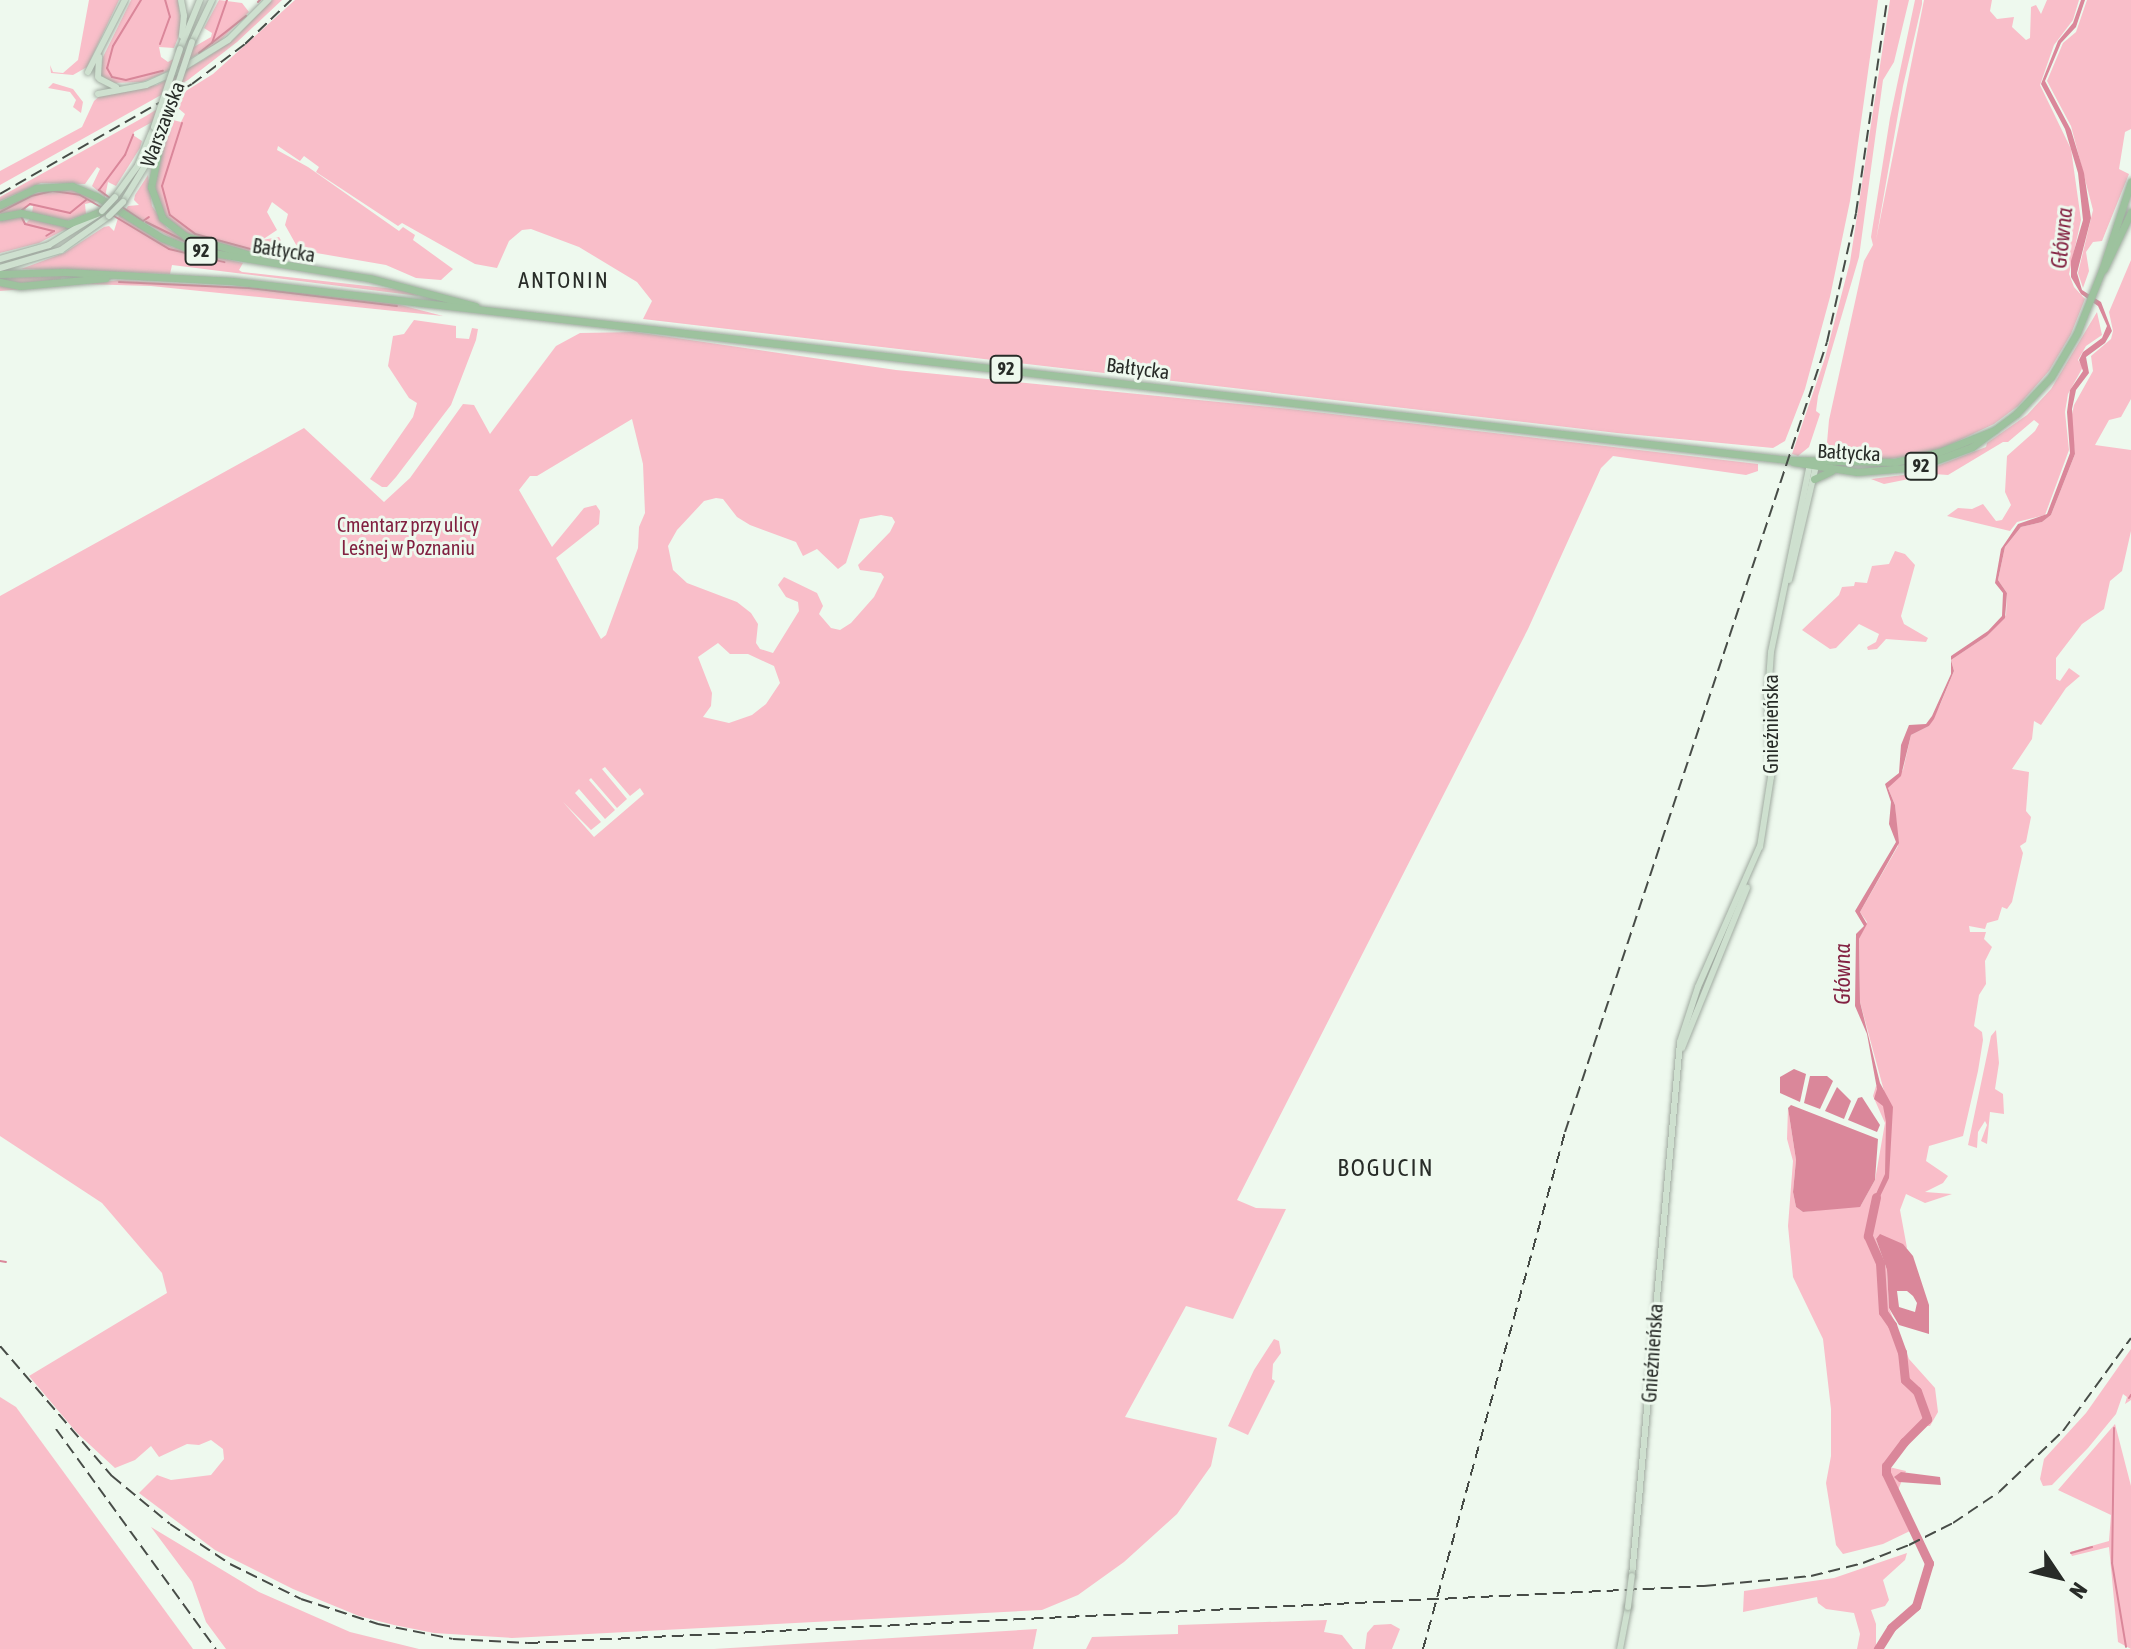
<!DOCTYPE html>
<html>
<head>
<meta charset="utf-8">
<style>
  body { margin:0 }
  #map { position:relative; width:2131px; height:1649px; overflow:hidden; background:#eef9ee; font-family:"Asap Condensed",sans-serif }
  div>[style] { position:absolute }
  .green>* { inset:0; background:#f9bec9 }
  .water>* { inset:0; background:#da879a }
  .stream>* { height:2px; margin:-1px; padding:0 1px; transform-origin:1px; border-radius:1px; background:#da879a }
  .river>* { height:9px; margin:-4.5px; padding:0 4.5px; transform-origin:4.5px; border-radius:4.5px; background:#da879a }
  .roads { filter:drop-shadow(0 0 2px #a0aaa0) drop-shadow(0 0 2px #a0aaa0) }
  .secondary>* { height:6px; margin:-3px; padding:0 3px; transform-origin:3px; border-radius:3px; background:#cee0cf }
  .primary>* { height:7px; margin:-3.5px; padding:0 3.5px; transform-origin:3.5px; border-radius:3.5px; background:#9dc29e }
  .rail>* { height:2px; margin-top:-1px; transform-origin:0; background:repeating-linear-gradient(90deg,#474c47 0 12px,transparent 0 18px) }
  .bridges { filter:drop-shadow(0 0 2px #a0aaa0) drop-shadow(0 0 2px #a0aaa0) }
  .secondary-bridge>* { height:6px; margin:-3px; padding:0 3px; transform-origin:3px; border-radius:3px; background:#cee0cf }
  span { translate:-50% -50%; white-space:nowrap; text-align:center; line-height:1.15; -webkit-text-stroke:6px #eef9ee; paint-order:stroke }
  .shield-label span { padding:2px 6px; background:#eef9ee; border:2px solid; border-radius:6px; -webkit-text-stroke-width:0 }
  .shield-label { font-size:18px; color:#282c28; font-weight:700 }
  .street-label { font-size:20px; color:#282c28 }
  .park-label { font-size:20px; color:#812040 }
  .water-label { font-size:22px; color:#832242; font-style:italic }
  .neighbourhood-label { font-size:22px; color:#282c28; letter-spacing:2px }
  .quarter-label { font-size:24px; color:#282c28; letter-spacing:2px }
  .north { position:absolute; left:2019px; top:1537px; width:80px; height:80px; -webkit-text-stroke:6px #eef9ee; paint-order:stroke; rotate:125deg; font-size:22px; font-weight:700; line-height:32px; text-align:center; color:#282c28 }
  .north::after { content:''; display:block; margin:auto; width:28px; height:36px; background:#282c28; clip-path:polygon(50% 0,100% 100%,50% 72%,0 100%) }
</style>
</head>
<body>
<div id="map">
  <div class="green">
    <i style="clip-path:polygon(89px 0,119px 0,87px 67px,73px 75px,51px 73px,50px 65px,53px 72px,63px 73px,78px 60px)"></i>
    <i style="clip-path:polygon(131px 0,178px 0,181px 25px,178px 38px,174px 48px,159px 47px,161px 57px,168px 62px,211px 37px,212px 33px,204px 28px,219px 0,242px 3px,249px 12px,218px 43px,162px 74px,142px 82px,111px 83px,100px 74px,103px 57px)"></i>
    <i style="clip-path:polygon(272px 0,282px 0,237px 42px,188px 80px,0 185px,0 171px,82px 127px,94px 101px,102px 94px,157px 85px,203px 60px,232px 41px)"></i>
    <i style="clip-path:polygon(295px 0,1878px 0,1850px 201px,1830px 297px,1805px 389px,1785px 441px,1773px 448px,1617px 433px,643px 319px,652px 301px,637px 282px,579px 247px,531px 229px,522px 230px,509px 241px,497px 268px,475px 264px,402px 223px,398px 226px,316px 172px,319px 167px,304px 156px,300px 161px,278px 146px,277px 150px,308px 167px,399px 231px,403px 227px,415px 235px,413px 240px,453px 269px,441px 280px,416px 278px,386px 265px,299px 250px,285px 225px,288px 214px,272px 202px,267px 212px,277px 230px,262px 240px,279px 237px,290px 257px,288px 261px,274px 259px,189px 235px,162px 215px,153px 190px,159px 158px,173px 120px,181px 122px,185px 114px,178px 108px,134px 132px,133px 135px,142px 141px,140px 148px,116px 186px,108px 182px,105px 197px,92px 186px,100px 169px,97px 167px,85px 184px,41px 183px,0 201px,0 197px,146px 116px,213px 74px)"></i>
    <i style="clip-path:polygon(1890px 0,1909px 0,1894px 62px,1883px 80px,1859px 257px,1818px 396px,1816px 411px,1820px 414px,1809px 447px,1798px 456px,1792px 454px,1825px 358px,1850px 262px)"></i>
    <i style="clip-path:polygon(1915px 0,1922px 0,1922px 4px,1903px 86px,1876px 240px,1924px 0,1992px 0,1990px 11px,1997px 19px,2014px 17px,2012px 27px,2026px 40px,2030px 38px,2031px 7px,2036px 5px,2041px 14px,2047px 0,2079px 0,2073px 20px,2054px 45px,2040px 85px,2071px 149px,2081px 220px,2069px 274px,2074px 287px,2085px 299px,2071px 334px,2049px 371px,2018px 406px,1994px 424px,1941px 449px,1917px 455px,1883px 460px,1836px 458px,1826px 454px,1829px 420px,1864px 261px,1873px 245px,1871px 237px,1890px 118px)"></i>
    <i style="clip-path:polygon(2087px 0,2131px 0,2131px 129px,2125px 132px,2119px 169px,2129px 174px,2102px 241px,2093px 242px,2086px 252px,2089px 271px,2083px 288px,2078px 273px,2093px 210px,2071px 126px,2047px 81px,2063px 43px,2076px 32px)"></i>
    <i style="clip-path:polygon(53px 83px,73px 89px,83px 102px,81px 113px,73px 107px,76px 100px,70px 92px,48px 88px)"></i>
    <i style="clip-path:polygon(148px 175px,152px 206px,167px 228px,186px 239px,236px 254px,175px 240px,125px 211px,128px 206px,139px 205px,134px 200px,135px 195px)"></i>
    <i style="clip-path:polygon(58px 189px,75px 191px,98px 201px,85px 204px,86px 214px,66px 221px,32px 213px,33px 206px,27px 205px,23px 218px,26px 223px,30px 219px,70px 227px,39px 243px,0 253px,0 209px,27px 195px)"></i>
    <i style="clip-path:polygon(119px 215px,172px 247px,243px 263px,239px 270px,242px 272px,403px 290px,419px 296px,172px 265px,170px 274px,21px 269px,64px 253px,104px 227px,109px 226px,114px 231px)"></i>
    <i style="clip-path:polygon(2131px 260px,2131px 399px,2121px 417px,2109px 420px,2095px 445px,2131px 450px,2131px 531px,2122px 571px,2110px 581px,2104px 609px,2082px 624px,2056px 658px,2056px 679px,2060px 681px,2069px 668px,2080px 676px,2066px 688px,2041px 725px,2034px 721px,2032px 739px,2012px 769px,2029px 772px,2026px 811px,2031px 817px,2026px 842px,2020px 846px,2023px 853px,2012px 902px,2007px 909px,2002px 907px,1998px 920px,1987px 923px,1985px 929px,1969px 926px,1970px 932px,1986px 932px,1984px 939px,1992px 947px,1985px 961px,1986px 984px,1979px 995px,1974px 1026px,1982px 1032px,1983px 1040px,1978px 1071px,1963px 1136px,1929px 1146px,1926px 1161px,1948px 1176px,1943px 1183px,1925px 1192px,1952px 1194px,1925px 1203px,1906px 1194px,1900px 1210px,1907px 1248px,1876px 1239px,1887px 1270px,1889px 1308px,1909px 1359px,1935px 1388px,1938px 1412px,1930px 1426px,1923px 1426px,1905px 1444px,1889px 1467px,1906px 1471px,1898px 1490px,1897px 1503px,1912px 1530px,1883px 1544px,1843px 1554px,1836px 1545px,1826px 1483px,1831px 1456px,1831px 1409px,1823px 1339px,1793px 1277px,1788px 1226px,1793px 1161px,1787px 1139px,1788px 1108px,1796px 1160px,1793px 1192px,1796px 1207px,1803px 1212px,1861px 1205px,1875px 1180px,1885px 1123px,1873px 1096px,1876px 1086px,1884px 1091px,1860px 1002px,1859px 939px,1867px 922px,1860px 912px,1898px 846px,1895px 805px,1888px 788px,1903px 770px,1911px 735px,1929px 726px,1940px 705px,1954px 671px,1951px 660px,1987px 636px,2006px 615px,2007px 593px,1998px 580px,2005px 547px,2021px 527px,2042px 522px,2051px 515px,2075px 454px,2071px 419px,2074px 405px,2093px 371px,2091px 356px,2111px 339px,2113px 331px,2109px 312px)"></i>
    <i style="clip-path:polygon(62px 277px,60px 279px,85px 284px,119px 280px,262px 288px,393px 303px,443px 316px,151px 286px,83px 284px,0 291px,0 278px,62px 276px,88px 277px)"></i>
    <i style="clip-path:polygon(2097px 312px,2102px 335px,2086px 346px,2078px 360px,2083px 367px,2068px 394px,2065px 412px,2069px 450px,2045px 515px,2017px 522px,2010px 531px,1947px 516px,1958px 508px,1972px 509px,1983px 504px,1996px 521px,2002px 520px,2011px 505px,2005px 492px,2007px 456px,2035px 431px,2039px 424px,2034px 420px,2008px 442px,2003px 442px,1948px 475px,1934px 474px,1884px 484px,1871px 479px,1919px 473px,1986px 447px,1987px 443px,2027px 415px,2051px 389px)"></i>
    <i style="clip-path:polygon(414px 320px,456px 326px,456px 338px,469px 339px,472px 328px,478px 329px,476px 340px,451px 405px,396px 477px,387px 487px,382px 487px,370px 479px,413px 417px,417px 403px,409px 398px,388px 366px,393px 336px,404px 334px)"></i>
    <i style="clip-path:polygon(evenodd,635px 332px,896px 370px,1290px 409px,1758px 464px,1758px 471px,1746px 475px,1613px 456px,1601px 468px,1528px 629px,1237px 1200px,1256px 1208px,1286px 1209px,1233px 1319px,1186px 1306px,1125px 1417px,1217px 1438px,1211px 1466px,1177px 1514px,1124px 1562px,1078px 1595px,1042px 1610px,512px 1638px,434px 1633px,394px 1625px,359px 1616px,293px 1589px,215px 1550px,139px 1493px,157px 1475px,171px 1480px,211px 1475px,224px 1459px,223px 1449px,211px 1440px,199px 1445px,187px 1444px,159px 1457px,151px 1446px,135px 1460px,115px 1468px,77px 1433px,29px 1376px,167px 1293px,162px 1273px,102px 1203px,0 1136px,0 596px,304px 428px,384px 502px,410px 478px,463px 404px,474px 405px,490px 434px,556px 346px,580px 333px,635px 332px,632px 419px,643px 464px,645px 513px,639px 527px,638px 548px,606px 635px,601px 639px,556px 558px,599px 524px,600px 511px,596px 505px,584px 508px,552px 547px,519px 490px,530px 476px,537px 476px,632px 419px,635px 332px,716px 498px,723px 499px,737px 517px,750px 525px,796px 542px,803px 556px,817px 549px,838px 569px,846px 563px,860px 519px,881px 515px,892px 517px,895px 522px,890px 532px,858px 565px,860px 570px,881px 573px,884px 577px,874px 597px,851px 623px,840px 630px,831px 628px,819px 614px,823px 606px,817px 593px,784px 577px,778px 585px,786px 597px,798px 602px,799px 611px,773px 653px,760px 649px,756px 643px,758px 624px,751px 613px,737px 602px,687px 583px,673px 570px,668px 546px,677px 530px,704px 501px,716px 498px,635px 332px,718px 643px,730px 654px,748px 654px,774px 666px,780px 683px,766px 704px,752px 715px,729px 723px,703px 717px,711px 706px,712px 693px,698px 657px,718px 643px,635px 332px,605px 767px,630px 796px,640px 788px,644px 794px,594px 837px,563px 802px,591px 830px,601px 822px,575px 793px,579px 789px,605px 819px,615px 810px,589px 780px,591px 778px,617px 808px,627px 799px,602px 769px,605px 767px)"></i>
    <i style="clip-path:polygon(1895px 551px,1905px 554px,1915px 565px,1901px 616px,1904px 624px,1928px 638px,1926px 642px,1886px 639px,1877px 649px,1868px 650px,1867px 647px,1876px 642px,1879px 634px,1859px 624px,1836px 648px,1830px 649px,1802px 630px,1839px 595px,1842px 587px,1854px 586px,1855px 582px,1867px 583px,1872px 566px,1889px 564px)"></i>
    <i style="clip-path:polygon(1996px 1030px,1999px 1063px,1995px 1089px,2003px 1094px,2004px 1114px,1990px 1112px,1987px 1144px,1981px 1141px,1987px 1125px,1985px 1121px,1978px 1132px,1977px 1148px,1968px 1145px,1991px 1036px)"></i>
    <i style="clip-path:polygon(1274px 1339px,1279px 1341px,1281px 1353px,1273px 1364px,1272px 1379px,1275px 1381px,1248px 1435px,1228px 1426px,1254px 1370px)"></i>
    <i style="clip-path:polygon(2131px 1349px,2131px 1400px,2125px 1404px,2127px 1397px,2123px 1394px,2116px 1414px,2088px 1448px,2052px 1485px,2043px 1486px,2040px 1479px,2044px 1459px,2086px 1413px)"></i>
    <i style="clip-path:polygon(0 1397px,16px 1407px,193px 1649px,0 1649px)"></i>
    <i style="clip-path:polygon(2115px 1424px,2131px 1486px,2131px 1649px,2118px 1642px,2109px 1547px,2072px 1556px,2070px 1552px,2109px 1541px,2111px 1515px,2058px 1490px)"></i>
    <i style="clip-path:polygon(151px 1527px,259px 1592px,350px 1632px,419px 1649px,226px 1649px,206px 1622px,192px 1582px)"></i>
    <i style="clip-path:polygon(1907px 1553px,1905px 1560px,1883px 1580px,1889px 1600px,1885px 1606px,1871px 1610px,1876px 1624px,1876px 1649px,1857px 1649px,1860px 1634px,1854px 1613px,1826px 1609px,1818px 1603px,1817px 1597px,1743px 1612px,1744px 1591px,1834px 1578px)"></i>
    <i style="clip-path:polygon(1327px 1620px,1324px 1632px,1342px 1635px,1353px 1649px,1086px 1649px,1092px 1637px,1178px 1634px,1178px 1625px)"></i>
    <i style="clip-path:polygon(1391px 1624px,1400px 1629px,1392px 1649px,1365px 1649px,1367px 1633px,1374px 1625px)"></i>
    <i style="clip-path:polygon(1037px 1629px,1033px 1649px,714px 1649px)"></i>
  </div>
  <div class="water">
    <i style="clip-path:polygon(2081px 0,2085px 0,2076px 27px,2061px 43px,2045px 81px,2071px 130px,2084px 173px,2091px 218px,2077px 273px,2082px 290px,2101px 302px,2112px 331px,2105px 343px,2086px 357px,2089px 373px,2076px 390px,2072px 409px,2075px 454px,2051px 515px,2042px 522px,2021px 527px,2005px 547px,1998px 580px,2007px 593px,2005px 618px,1987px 636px,1951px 660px,1954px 671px,1934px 719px,1929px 726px,1911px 735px,1901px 776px,1888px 788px,1895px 805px,1899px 843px,1860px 912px,1867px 924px,1859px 939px,1860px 1002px,1880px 1083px,1893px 1107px,1889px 1178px,1874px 1209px,1870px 1207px,1885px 1174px,1886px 1122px,1883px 1106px,1874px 1099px,1877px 1089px,1867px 1034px,1855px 1006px,1856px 934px,1864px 926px,1855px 911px,1896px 842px,1889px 824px,1891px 802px,1885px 784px,1899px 773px,1901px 745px,1909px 725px,1926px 724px,1932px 716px,1951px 674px,1951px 656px,1988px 631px,2002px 616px,2003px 593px,1995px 583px,2001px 549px,2018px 524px,2047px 514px,2070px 453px,2067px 412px,2070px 390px,2083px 371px,2079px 360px,2083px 352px,2102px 338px,2107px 326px,2098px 306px,2081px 294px,2071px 277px,2071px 261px,2083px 220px,2078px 173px,2065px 129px,2041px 84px,2058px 41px,2073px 23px)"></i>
    <i style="clip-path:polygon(1794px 1069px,1806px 1074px,1800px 1102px,1780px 1093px,1780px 1077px)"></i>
    <i style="clip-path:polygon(1810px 1076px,1827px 1076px,1833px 1081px,1820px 1109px,1804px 1103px)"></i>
    <i style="clip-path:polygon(1837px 1087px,1851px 1101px,1844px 1119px,1825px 1111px)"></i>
    <i style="clip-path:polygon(1862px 1097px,1880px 1125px,1877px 1132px,1848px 1120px,1858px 1098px)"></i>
    <i style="clip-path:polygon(1791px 1105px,1878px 1139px,1875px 1180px,1860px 1207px,1803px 1212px,1796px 1207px,1793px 1192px,1796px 1160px,1788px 1108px)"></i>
    <i style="clip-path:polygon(evenodd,1880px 1234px,1903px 1244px,1913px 1256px,1929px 1305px,1929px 1334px,1899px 1325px,1889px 1308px,1887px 1270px,1876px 1239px,1880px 1234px,1897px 1291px,1907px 1291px,1913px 1296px,1917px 1303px,1915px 1312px,1899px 1307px,1897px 1291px)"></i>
    <i style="clip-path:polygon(1901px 1472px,1940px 1477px,1941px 1485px,1899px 1482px,1894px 1477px)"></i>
  </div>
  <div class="stream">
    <i style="left:141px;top:0;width:54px;rotate:121.3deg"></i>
    <i style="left:113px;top:46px;width:23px;rotate:105deg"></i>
    <i style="left:107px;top:68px;width:10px;rotate:61deg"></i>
    <i style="left:112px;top:77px;width:14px;rotate:12deg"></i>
    <i style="left:126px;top:80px;width:38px;rotate:-14deg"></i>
    <i style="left:258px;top:2px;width:3px;rotate:-45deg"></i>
    <i style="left:212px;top:43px;width:46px;rotate:-70.8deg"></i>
    <i style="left:160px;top:44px;width:29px;rotate:-70deg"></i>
    <i style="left:170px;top:17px;width:18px;rotate:-106deg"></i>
    <i style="left:199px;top:53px;width:60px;rotate:-38.2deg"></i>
    <i style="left:182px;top:123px;width:66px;rotate:107.6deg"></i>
    <i style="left:162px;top:186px;width:30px;rotate:75deg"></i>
    <i style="left:170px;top:215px;width:31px;rotate:37deg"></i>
    <i style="left:195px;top:234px;width:88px;rotate:15.1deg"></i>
    <i style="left:110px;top:198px;width:14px;rotate:-144deg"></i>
    <i style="left:99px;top:190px;width:44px;rotate:-53.4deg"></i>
    <i style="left:125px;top:155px;width:22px;rotate:-68deg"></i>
    <i style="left:122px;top:207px;width:25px;rotate:34deg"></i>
    <i style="left:143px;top:221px;width:7px;rotate:-34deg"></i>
    <i style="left:22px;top:210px;width:10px;rotate:-37deg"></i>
    <i style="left:30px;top:204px;width:41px;rotate:12.7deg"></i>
    <i style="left:70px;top:213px;width:21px;rotate:-39deg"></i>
    <i style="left:0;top:212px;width:35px;rotate:-27deg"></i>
    <i style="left:31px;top:196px;width:23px;rotate:-13deg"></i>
    <i style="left:53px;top:191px;width:27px;rotate:8deg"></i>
    <i style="left:80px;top:195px;width:34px;rotate:30deg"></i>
    <i style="left:21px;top:216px;width:9px;rotate:63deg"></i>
    <i style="left:25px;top:224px;width:30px;rotate:14deg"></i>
    <i style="left:54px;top:231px;width:9px;rotate:148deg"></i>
    <i style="left:114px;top:216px;width:64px;rotate:31deg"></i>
    <i style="left:169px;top:249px;width:57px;rotate:13.3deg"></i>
    <i style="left:146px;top:222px;width:50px;rotate:26.1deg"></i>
    <i style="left:119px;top:282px;width:130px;rotate:2.6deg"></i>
    <i style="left:249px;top:288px;width:149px;rotate:6.9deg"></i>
    <i style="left:0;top:1261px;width:6px;rotate:9deg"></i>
    <i style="left:2129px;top:1398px;width:4px;rotate:-56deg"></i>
    <i style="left:2114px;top:1428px;width:135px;rotate:90.8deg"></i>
    <i style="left:2112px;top:1563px;width:85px;rotate:80.5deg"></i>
    <i style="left:2071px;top:1553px;width:22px;rotate:-16deg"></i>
  </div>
  <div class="river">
    <i style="left:1876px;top:1197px;width:40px;rotate:102deg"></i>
    <i style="left:1868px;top:1236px;width:30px;rotate:66deg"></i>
    <i style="left:1880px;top:1263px;width:49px;rotate:86.5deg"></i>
    <i style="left:1883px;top:1312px;width:16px;rotate:55deg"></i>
    <i style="left:1892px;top:1325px;width:29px;rotate:70deg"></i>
    <i style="left:1902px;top:1352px;width:28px;rotate:84deg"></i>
    <i style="left:1905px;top:1380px;width:16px;rotate:43deg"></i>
    <i style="left:1917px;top:1391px;width:30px;rotate:70deg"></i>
    <i style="left:1927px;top:1419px;width:33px;rotate:135deg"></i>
    <i style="left:1904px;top:1442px;width:30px;rotate:127deg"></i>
    <i style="left:1886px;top:1466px;width:7px;rotate:90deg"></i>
    <i style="left:1886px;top:1473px;width:100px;rotate:64.5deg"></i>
    <i style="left:1929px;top:1563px;width:45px;rotate:106.8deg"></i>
    <i style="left:1916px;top:1606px;width:33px;rotate:139deg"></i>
    <i style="left:1891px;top:1628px;width:25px;rotate:122deg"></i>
  </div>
  <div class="roads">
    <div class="secondary">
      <i style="left:181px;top:0;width:16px;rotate:79deg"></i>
      <i style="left:184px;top:16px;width:20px;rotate:96deg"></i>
      <i style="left:192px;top:42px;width:47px;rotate:-64.5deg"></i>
      <i style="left:180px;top:49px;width:53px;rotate:-67.8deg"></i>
      <i style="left:88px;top:72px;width:81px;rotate:-62.8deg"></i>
      <i style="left:98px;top:77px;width:20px;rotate:-87deg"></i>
      <i style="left:100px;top:79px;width:18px;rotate:27deg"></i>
      <i style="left:98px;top:94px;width:49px;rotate:-10.6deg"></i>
      <i style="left:146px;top:85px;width:35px;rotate:-24deg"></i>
      <i style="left:178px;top:71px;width:59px;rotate:-31.8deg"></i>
      <i style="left:228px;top:40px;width:57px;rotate:-45deg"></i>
      <i style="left:115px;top:197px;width:39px;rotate:-54deg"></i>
      <i style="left:138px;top:165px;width:41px;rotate:-67.2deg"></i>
      <i style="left:123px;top:202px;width:66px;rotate:-58.7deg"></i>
      <i style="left:0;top:259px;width:51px;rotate:-15.9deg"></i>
      <i style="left:49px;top:245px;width:57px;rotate:-32deg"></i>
      <i style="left:0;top:268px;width:64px;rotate:-16.4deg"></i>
      <i style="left:61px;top:250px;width:59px;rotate:-35.3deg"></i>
      <i style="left:1789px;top:580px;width:121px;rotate:-76.7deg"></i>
      <i style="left:1760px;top:847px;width:71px;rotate:-81.1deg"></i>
      <i style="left:1771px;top:777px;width:82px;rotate:-92.1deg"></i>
      <i style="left:1768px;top:695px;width:43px;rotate:-86deg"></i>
      <i style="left:1771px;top:652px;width:193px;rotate:-78.3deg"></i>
      <i style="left:1682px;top:1048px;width:173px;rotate:-67.9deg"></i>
      <i style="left:1632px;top:1576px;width:536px;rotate:-84.86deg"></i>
      <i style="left:1680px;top:1042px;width:58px;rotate:-71.9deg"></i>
      <i style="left:1698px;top:987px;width:154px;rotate:-66.3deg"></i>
      <i style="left:1620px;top:1649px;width:43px;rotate:-79.2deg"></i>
    </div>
    <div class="primary">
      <i style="left:163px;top:128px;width:60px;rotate:101.5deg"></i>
      <i style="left:151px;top:187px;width:33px;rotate:70deg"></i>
      <i style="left:162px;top:218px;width:29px;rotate:38deg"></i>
      <i style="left:185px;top:236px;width:78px;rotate:16.3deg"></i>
      <i style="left:0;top:205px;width:40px;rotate:-25deg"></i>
      <i style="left:36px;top:188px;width:36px;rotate:-3deg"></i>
      <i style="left:72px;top:186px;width:26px;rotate:23deg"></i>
      <i style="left:96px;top:196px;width:78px;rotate:32.5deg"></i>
      <i style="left:162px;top:238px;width:29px;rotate:22deg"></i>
      <i style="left:189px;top:249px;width:182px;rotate:9.2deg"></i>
      <i style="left:369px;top:278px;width:110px;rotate:14.8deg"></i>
      <i style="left:0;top:217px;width:21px;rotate:-11deg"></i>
      <i style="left:21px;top:213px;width:48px;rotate:13.2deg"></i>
      <i style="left:68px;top:224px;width:36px;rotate:-21deg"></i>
      <i style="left:2104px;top:269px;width:63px;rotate:-64.7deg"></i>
      <i style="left:0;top:274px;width:65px;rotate:-1.8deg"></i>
      <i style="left:65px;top:272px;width:167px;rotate:3.1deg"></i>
      <i style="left:232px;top:281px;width:1567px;rotate:6.56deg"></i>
      <i style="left:1789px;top:460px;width:106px;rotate:1.1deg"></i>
      <i style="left:1895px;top:462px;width:45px;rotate:-12.8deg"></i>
      <i style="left:1939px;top:452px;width:60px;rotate:-21.4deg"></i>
      <i style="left:0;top:282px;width:20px;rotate:11deg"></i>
      <i style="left:20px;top:286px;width:86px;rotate:-5.3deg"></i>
      <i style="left:1793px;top:462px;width:65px;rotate:8.9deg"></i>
      <i style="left:1857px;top:472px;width:61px;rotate:-4.7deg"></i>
      <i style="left:1918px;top:467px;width:58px;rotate:-20.3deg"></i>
      <i style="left:1972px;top:447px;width:55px;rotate:-36.9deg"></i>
      <i style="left:2016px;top:414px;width:51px;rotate:-46.6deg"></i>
      <i style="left:2051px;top:377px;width:51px;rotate:-59.4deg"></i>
      <i style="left:2077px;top:333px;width:68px;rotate:-68.4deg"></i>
      <i style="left:2102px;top:270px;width:93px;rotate:-71.8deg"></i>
      <i style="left:1814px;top:479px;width:19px;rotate:-25deg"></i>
    </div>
  </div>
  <div class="rail">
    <i style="left:0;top:194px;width:221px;rotate:-29.8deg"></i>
    <i style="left:192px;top:84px;width:66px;rotate:-37deg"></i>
    <i style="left:245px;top:44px;width:64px;rotate:-43.7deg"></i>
    <i style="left:0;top:1346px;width:172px;rotate:49.3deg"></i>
    <i style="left:112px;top:1476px;width:75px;rotate:39.6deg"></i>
    <i style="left:170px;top:1524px;width:72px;rotate:33.7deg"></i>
    <i style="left:230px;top:1564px;width:79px;rotate:26.2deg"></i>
    <i style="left:301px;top:1599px;width:81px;rotate:18deg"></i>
    <i style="left:378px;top:1624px;width:76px;rotate:11.3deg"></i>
    <i style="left:453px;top:1639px;width:75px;rotate:3.1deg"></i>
    <i style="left:528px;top:1643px;width:1177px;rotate:-2.77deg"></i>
    <i style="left:1704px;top:1586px;width:107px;rotate:-5.3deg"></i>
    <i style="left:1811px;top:1576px;width:54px;rotate:-14deg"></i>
    <i style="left:1863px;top:1563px;width:49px;rotate:-21.4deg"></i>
    <i style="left:1909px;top:1545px;width:49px;rotate:-26.6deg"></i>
    <i style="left:1953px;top:1523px;width:55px;rotate:-34deg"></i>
    <i style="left:1999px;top:1492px;width:88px;rotate:-43.6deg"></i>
    <i style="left:2063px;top:1431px;width:115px;rotate:-53.8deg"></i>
    <i style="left:56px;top:1429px;width:272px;rotate:54deg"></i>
    <i style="left:1423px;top:1649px;width:536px;rotate:-74.64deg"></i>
    <i style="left:1565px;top:1132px;width:832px;rotate:-71.65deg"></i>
    <i style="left:1827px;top:342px;width:132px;rotate:-77.3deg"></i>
    <i style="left:1856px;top:213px;width:215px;rotate:-81.7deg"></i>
  </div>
  <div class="bridges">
    <div class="secondary-bridge">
      <i style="left:166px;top:120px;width:82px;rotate:-71.6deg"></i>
      <i style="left:154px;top:127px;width:82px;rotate:-71.6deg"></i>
      <i style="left:102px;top:211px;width:19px;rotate:-47deg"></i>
      <i style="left:109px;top:216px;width:20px;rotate:-45deg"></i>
      <i style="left:1628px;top:1607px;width:31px;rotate:-83deg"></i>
    </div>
  </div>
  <div class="shield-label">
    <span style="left:201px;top:251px">92</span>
    <span style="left:1006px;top:369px">92</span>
    <span style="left:1921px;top:466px">92</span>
  </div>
  <div class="street-label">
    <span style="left:162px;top:124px;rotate:-69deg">Warszawska</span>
    <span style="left:284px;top:250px;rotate:9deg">Bałtycka</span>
    <span style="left:1138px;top:368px;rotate:7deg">Bałtycka</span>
    <span style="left:1849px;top:452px;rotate:3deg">Bałtycka</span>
    <span style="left:1770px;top:724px;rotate:-90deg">Gnieźnieńska</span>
    <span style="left:1652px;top:1353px;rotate:-86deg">Gnieźnieńska</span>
  </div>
  <div class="park-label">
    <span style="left:408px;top:536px">Cmentarz przy ulicy<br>Leśnej w Poznaniu</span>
  </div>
  <div class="water-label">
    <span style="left:2062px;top:238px;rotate:-84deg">Główna</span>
    <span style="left:1843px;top:974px;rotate:-90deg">Główna</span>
  </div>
  <div class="neighbourhood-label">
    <span style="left:564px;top:281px">ANTONIN</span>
  </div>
  <div class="quarter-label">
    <span style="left:1386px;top:1168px">BOGUCIN</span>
  </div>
  <div class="north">N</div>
</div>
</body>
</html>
